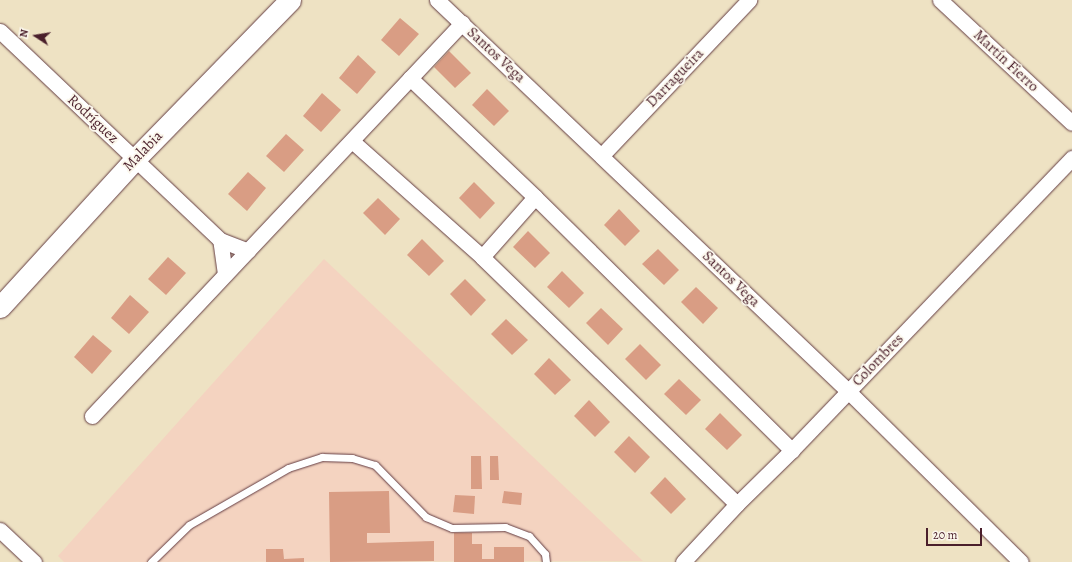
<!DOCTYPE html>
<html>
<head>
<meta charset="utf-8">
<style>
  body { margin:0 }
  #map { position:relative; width:1072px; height:562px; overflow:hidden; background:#eee2c3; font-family:Alegreya,serif }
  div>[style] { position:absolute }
  .built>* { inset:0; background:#f4d3c0 }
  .building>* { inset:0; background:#d99d84 }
  .roads { filter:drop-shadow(0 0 1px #633c42) drop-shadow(0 0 1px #633c42) }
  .lane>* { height:7px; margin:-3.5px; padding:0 3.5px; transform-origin:3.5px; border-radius:3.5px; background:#fff }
  .street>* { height:15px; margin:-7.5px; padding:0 7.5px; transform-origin:7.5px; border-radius:7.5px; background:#fff }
  .secondary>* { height:21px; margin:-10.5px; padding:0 10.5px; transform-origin:10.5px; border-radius:10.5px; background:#fff }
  span { translate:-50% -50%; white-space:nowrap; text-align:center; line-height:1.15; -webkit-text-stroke:3.5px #fbf7ec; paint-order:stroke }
  .street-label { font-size:15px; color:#4a1f2b }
  .north { position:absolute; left:16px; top:16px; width:40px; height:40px; -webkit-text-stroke:3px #fbf7ec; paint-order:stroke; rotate:282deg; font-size:11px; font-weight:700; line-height:16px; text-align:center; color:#4a1f2b }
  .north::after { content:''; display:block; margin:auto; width:14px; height:18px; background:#4a1f2b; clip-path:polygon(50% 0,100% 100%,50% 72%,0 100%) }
  .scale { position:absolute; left:926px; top:528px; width:56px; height:18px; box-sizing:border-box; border:2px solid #4a1f2b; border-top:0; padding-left:5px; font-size:12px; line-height:14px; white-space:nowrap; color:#4a1f2b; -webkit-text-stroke:3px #fbf7ec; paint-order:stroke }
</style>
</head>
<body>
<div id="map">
  <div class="built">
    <i style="clip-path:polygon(324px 259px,643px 561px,64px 562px,58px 556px)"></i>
  </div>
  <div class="building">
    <i style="clip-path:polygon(400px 18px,419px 34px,399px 56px,381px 40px)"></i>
    <i style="clip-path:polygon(449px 51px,471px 73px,455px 88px,434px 67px)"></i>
    <i style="clip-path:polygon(358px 55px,376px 72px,357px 94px,339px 78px)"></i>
    <i style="clip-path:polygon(487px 89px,509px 111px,494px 126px,472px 105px)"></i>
    <i style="clip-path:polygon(322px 93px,341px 110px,321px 132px,303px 116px)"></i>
    <i style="clip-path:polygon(286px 134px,304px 150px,284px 172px,266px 156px)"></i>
    <i style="clip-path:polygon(248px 172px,266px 188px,247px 211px,228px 194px)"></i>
    <i style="clip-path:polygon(474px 182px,495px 203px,480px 219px,459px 198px)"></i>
    <i style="clip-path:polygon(378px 198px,400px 219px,385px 235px,363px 213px)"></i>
    <i style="clip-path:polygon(619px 209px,640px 231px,625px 246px,604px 225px)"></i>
    <i style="clip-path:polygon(528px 231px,550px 253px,535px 268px,513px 247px)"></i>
    <i style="clip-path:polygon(422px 239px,444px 261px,429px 276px,407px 255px)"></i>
    <i style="clip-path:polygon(658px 249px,679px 270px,664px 285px,642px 264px)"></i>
    <i style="clip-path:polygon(168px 257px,186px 273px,166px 295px,148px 279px)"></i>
    <i style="clip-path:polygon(562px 271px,584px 293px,569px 308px,547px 287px)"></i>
    <i style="clip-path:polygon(465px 279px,486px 300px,471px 316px,450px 294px)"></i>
    <i style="clip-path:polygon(696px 287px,718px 308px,703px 324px,681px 302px)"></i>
    <i style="clip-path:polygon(130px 295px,149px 312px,129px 334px,111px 318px)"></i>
    <i style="clip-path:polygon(601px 308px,623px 329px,608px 345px,586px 323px)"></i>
    <i style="clip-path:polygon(506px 319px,528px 340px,512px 355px,491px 334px)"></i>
    <i style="clip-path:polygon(93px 335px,112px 351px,92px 374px,74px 357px)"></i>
    <i style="clip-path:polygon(640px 344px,661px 365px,646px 380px,625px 359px)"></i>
    <i style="clip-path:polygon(549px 358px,571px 380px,555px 395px,534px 374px)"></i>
    <i style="clip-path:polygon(679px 379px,701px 400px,686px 415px,664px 394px)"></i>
    <i style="clip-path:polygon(589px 400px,610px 422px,595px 437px,574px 416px)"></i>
    <i style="clip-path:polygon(720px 413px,742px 435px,727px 450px,705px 429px)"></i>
    <i style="clip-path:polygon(629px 436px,650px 457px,635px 473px,614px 452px)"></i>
    <i style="clip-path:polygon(471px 456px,481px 456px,482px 489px,471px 489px)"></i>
    <i style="clip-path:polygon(490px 456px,498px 456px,499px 480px,490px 480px)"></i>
    <i style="clip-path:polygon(665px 477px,686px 499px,671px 514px,650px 493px)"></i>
    <i style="clip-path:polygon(389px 491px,390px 533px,367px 533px,367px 543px,434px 541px,434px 561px,330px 562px,329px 492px)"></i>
    <i style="clip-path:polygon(504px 491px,522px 493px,521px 505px,502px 503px)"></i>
    <i style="clip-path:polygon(455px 495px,475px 496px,474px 514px,453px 512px)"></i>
    <i style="clip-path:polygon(454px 533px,472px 533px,472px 544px,482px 544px,482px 559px,494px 559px,494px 547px,524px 547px,524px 562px,454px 562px)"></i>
    <i style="clip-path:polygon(266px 549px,283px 549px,284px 559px,304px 558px,304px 562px,266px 562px)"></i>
  </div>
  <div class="roads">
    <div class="lane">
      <i style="left:151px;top:562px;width:53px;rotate:-44.2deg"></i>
      <i style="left:189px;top:525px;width:114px;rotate:-29.9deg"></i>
      <i style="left:288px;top:468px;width:36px;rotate:-18deg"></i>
      <i style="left:322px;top:457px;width:30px;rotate:2deg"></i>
      <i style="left:352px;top:458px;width:24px;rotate:17deg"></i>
      <i style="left:375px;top:465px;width:73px;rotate:45.6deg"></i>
      <i style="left:426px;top:517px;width:28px;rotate:23deg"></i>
      <i style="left:452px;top:528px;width:53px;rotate:-1.1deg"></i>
      <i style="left:505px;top:527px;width:26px;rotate:21deg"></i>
      <i style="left:529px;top:536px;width:24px;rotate:48deg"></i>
      <i style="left:545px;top:554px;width:8px;rotate:83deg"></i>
    </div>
    <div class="street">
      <i style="left:437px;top:0;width:567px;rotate:43.57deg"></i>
      <i style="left:848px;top:391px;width:243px;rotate:44.7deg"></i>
      <i style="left:940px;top:0;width:180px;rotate:43deg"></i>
      <i style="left:0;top:31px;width:303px;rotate:43.5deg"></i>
      <i style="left:410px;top:78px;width:173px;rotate:43.6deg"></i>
      <i style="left:535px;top:197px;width:361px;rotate:44.6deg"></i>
      <i style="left:352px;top:141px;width:174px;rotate:41.7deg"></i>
      <i style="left:482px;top:257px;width:355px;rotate:44.1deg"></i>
      <i style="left:602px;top:155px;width:214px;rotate:-46.5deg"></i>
      <i style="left:482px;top:257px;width:80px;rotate:-48.5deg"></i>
      <i style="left:225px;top:274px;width:34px;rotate:-98deg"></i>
      <i style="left:220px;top:240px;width:30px;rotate:21deg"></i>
      <i style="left:92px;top:416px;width:540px;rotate:-46.73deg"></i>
      <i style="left:0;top:530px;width:47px;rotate:43.3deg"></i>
      <i style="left:683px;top:562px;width:79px;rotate:-47deg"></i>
      <i style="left:737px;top:504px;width:77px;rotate:-44.5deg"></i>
      <i style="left:792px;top:450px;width:405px;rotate:-46.2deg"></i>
    </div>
    <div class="secondary">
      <i style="left:0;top:307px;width:200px;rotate:-47.6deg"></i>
      <i style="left:135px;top:159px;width:222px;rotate:-45.7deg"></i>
    </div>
  </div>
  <div class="street-label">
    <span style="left:496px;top:55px;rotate:43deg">Santos Vega</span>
    <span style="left:1006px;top:61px;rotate:43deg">Martín Fierro</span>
    <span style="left:675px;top:78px;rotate:-46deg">Darragueira</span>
    <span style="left:93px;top:119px;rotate:43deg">Rodríguez</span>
    <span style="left:143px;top:151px;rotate:-46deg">Malabia</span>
    <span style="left:731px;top:279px;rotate:44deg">Santos Vega</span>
    <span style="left:878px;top:360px;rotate:-46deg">Colombres</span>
  </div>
  <div class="north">N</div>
  <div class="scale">20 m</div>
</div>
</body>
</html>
